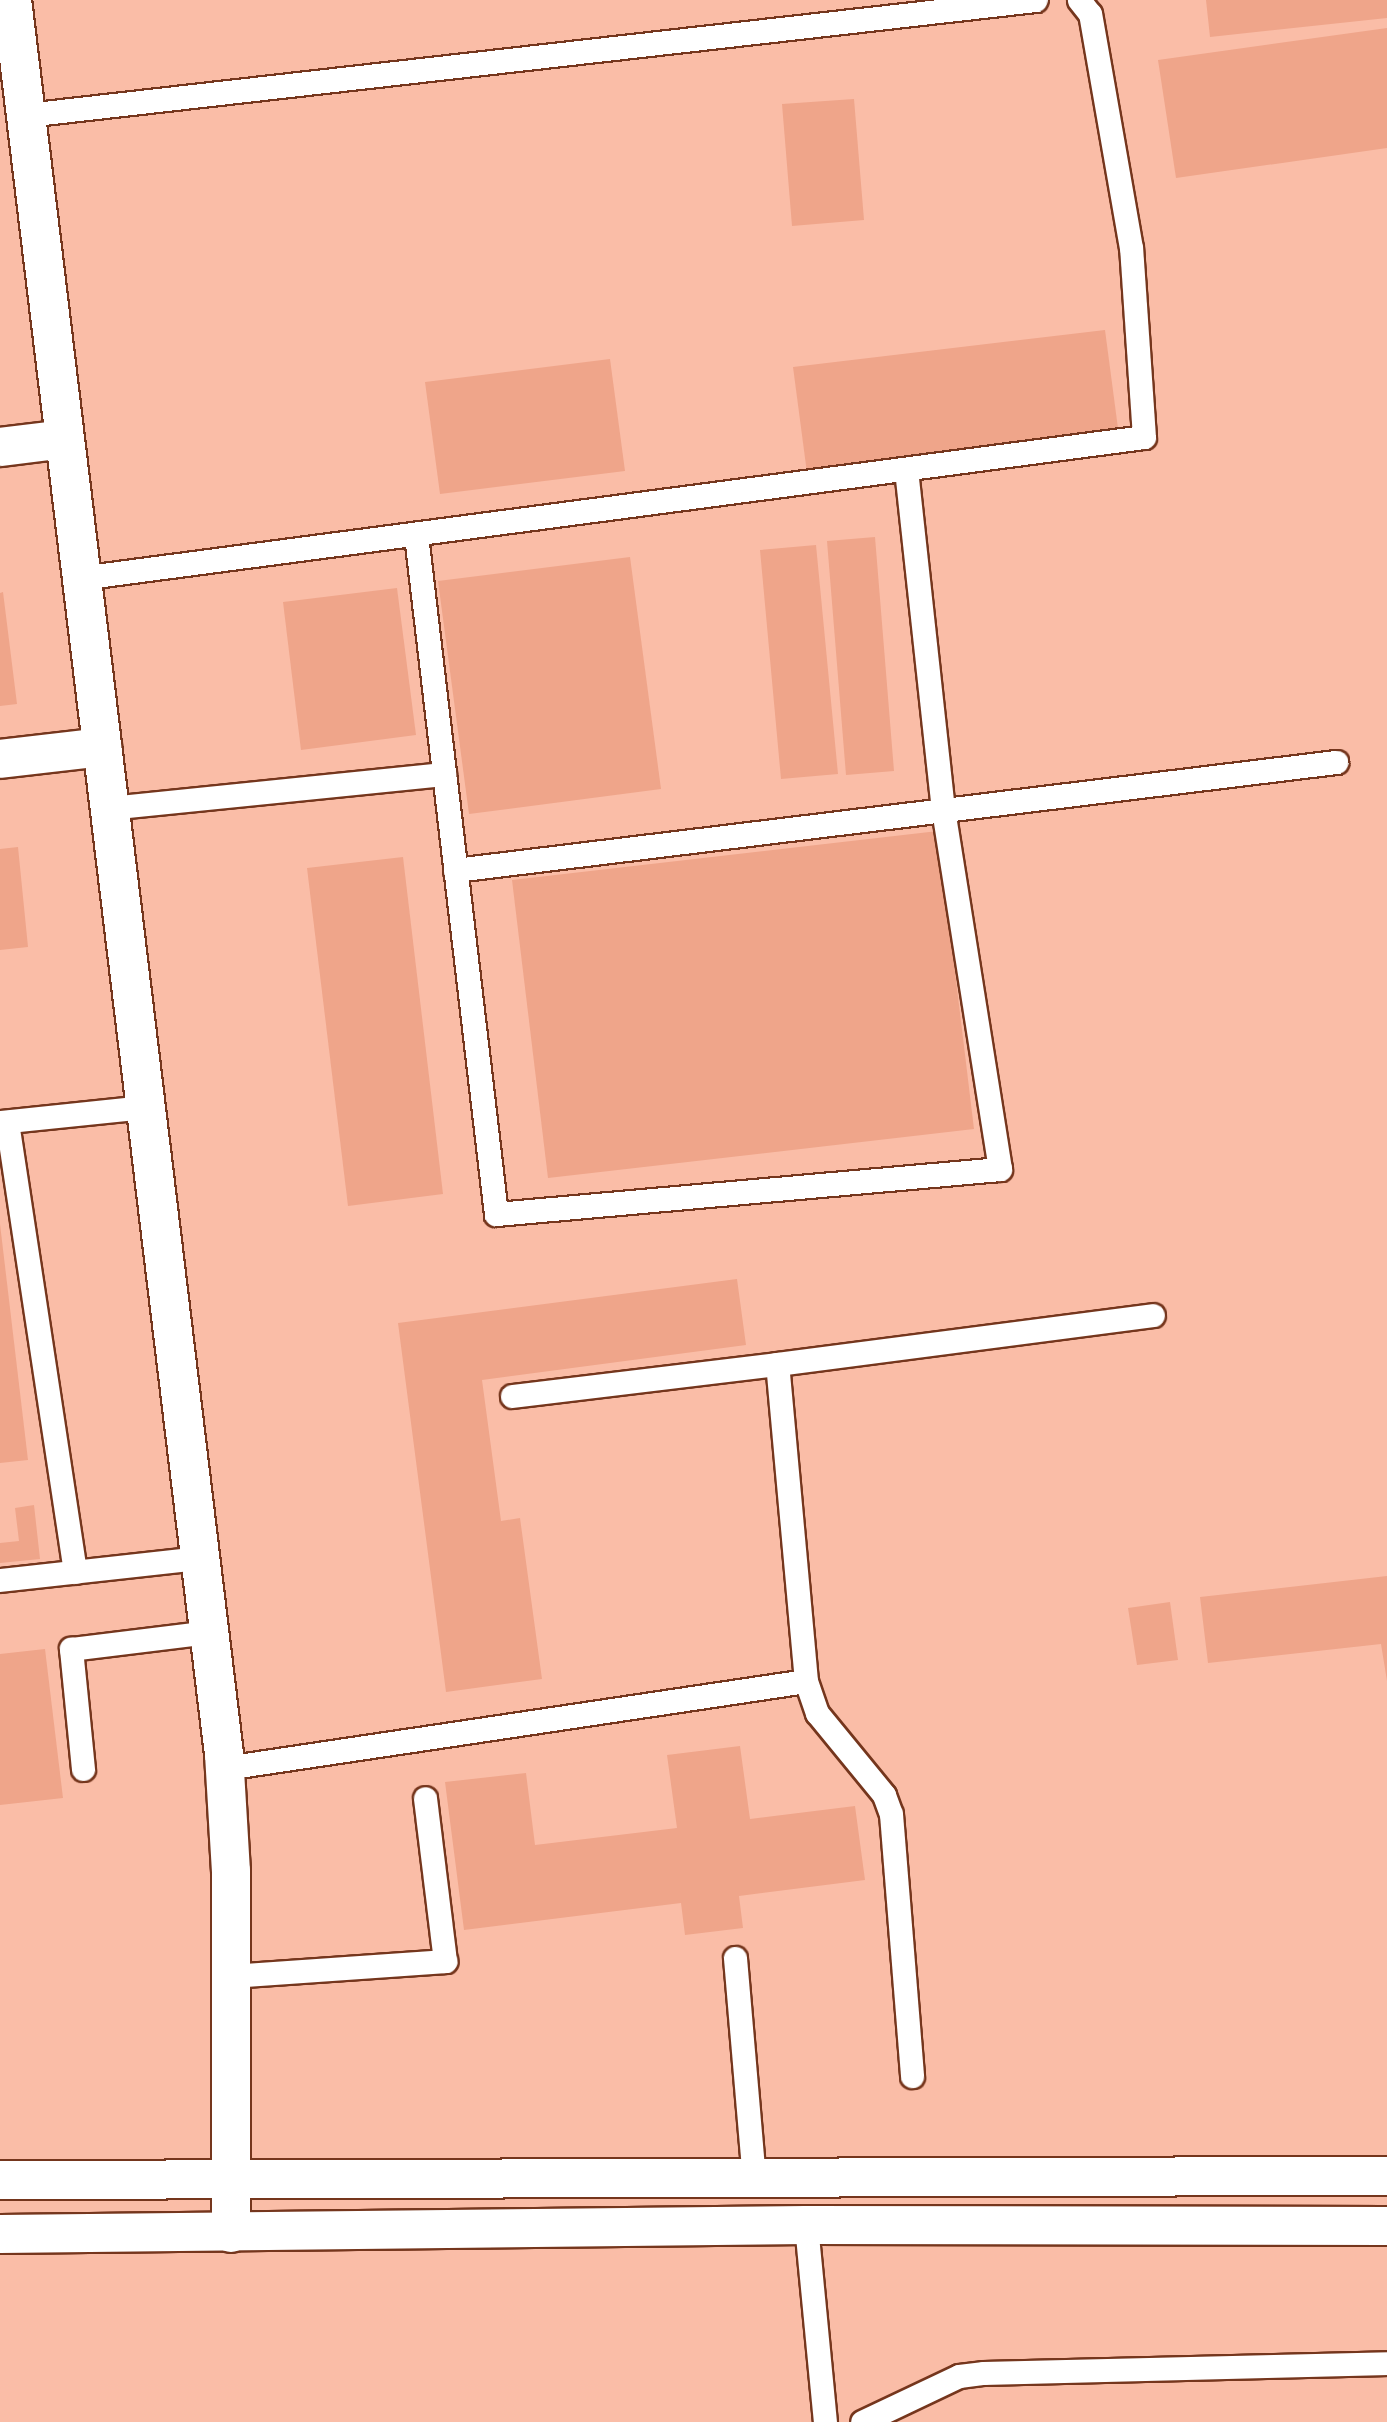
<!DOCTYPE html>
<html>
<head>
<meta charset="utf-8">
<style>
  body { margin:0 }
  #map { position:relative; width:1387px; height:2422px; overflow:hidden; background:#fabda7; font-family:Cabin,sans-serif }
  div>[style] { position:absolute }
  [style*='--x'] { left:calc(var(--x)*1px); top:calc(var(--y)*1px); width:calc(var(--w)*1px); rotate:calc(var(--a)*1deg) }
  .building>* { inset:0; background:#efa58a }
  .roads { filter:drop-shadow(2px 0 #75361d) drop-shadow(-2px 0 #75361d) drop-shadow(0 2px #75361d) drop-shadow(0 -2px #75361d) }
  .service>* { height:23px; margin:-11.5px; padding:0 11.5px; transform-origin:11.5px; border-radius:11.5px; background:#fff }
  .minor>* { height:38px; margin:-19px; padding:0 19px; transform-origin:19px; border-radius:19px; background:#fff }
  .tertiary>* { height:38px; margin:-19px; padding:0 19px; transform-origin:19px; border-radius:19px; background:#fff }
  .secondary>* { height:38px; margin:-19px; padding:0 19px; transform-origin:19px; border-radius:19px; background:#fff }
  span { translate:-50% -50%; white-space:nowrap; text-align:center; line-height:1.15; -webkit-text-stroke:7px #fdcfbe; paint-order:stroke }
</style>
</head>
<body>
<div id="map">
  <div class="building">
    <i style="clip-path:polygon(1206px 0,1387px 0,1387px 18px,1210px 37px)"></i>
    <i style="clip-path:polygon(1387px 28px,1387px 148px,1176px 178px,1158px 60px)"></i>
    <i style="clip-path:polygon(854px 99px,864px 220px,792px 226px,782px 104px)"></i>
    <i style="clip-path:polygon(1105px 330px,1119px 436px,807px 473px,793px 367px)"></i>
    <i style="clip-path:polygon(610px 359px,625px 471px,440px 494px,425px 382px)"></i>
    <i style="clip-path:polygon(875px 537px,894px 771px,846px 775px,827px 541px)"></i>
    <i style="clip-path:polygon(816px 545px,838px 774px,781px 779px,760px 550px)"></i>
    <i style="clip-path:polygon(630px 557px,661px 789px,469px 814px,438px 581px)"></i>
    <i style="clip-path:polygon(397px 588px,416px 735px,301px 750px,283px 602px)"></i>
    <i style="clip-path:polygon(3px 592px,17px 704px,0 706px,0 593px)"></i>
    <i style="clip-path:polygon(938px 831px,974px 1129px,548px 1178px,512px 880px)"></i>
    <i style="clip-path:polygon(18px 847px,28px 947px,0 950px,0 849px)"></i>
    <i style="clip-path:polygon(403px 857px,443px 1194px,348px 1206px,307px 868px)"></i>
    <i style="clip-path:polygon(0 1224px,28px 1460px,0 1463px)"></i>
    <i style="clip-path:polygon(737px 1279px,746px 1345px,482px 1380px,501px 1521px,520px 1518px,542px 1679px,446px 1692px,398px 1323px)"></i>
    <i style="clip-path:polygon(34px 1505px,40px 1559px,0 1563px,0 1543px,19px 1541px,15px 1508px)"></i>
    <i style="clip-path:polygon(1387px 1576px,1387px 1681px,1381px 1644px,1208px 1663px,1200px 1597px)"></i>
    <i style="clip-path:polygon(1170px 1602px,1178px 1660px,1137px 1665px,1128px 1608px)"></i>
    <i style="clip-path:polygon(45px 1649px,63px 1798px,0 1805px,0 1654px)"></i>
    <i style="clip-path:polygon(740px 1746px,750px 1819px,855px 1806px,865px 1880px,739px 1896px,743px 1928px,685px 1935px,681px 1903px,464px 1930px,445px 1782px,526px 1773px,535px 1845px,677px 1828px,667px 1755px)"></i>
  </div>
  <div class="roads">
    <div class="service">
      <i style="--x:26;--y:115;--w:1016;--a:-6.5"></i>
      <i style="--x:416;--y:535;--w:684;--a:83.28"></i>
      <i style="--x:496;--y:1214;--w:506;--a:-5.1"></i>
      <i style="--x:1000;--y:1169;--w:363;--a:-99"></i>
      <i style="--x:943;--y:810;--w:340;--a:-96.2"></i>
      <i style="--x:80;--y:578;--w:1073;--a:-7.55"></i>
      <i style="--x:1144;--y:437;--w:189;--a:-93.9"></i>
      <i style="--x:1131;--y:248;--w:238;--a:-99.9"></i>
      <i style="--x:1090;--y:14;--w:18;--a:-128"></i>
      <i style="--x:109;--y:808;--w:337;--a:-5.8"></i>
      <i style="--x:455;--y:870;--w:888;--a:-6.99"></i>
      <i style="--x:0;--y:1122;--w:146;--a:-5.9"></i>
      <i style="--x:7;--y:1122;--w:455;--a:81.4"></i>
      <i style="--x:512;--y:1396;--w:267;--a:-6.9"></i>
      <i style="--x:0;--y:1580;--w:201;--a:-6.3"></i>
      <i style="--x:806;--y:1681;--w:34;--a:71"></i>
      <i style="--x:817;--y:1713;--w:106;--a:50.7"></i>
      <i style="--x:884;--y:1795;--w:20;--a:70"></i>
      <i style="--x:891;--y:1814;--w:263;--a:85.4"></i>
      <i style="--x:225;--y:1768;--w:587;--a:-8.52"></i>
      <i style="--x:806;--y:1681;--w:318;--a:-95.2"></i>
      <i style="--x:777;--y:1364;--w:379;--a:-7.4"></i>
      <i style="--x:83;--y:1769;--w:121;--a:-95.7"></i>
      <i style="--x:71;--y:1649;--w:139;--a:-7"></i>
      <i style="--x:735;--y:1958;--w:222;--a:85.1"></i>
      <i style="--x:231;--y:1976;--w:215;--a:-4"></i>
      <i style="--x:445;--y:1961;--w:164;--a:-97"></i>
      <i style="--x:806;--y:2225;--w:198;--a:84.5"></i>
      <i style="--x:862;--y:2422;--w:107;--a:-25.4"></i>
      <i style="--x:959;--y:2376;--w:25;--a:-7"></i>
      <i style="--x:984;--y:2373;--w:403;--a:-1.4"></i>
    </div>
    <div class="minor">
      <i style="--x:0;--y:447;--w:65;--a:-7"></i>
      <i style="--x:0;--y:759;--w:103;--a:-6.7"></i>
    </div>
    <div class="tertiary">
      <i style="--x:12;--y:0;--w:1767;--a:83.11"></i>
      <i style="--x:224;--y:1754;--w:117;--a:86.6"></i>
      <i style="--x:231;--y:1871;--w:362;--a:90"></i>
    </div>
    <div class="secondary">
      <i style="--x:0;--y:2180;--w:1387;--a:-0.17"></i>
      <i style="--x:0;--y:2234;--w:806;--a:-0.64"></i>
      <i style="--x:806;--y:2225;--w:581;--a:0.1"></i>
    </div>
  </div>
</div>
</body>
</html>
